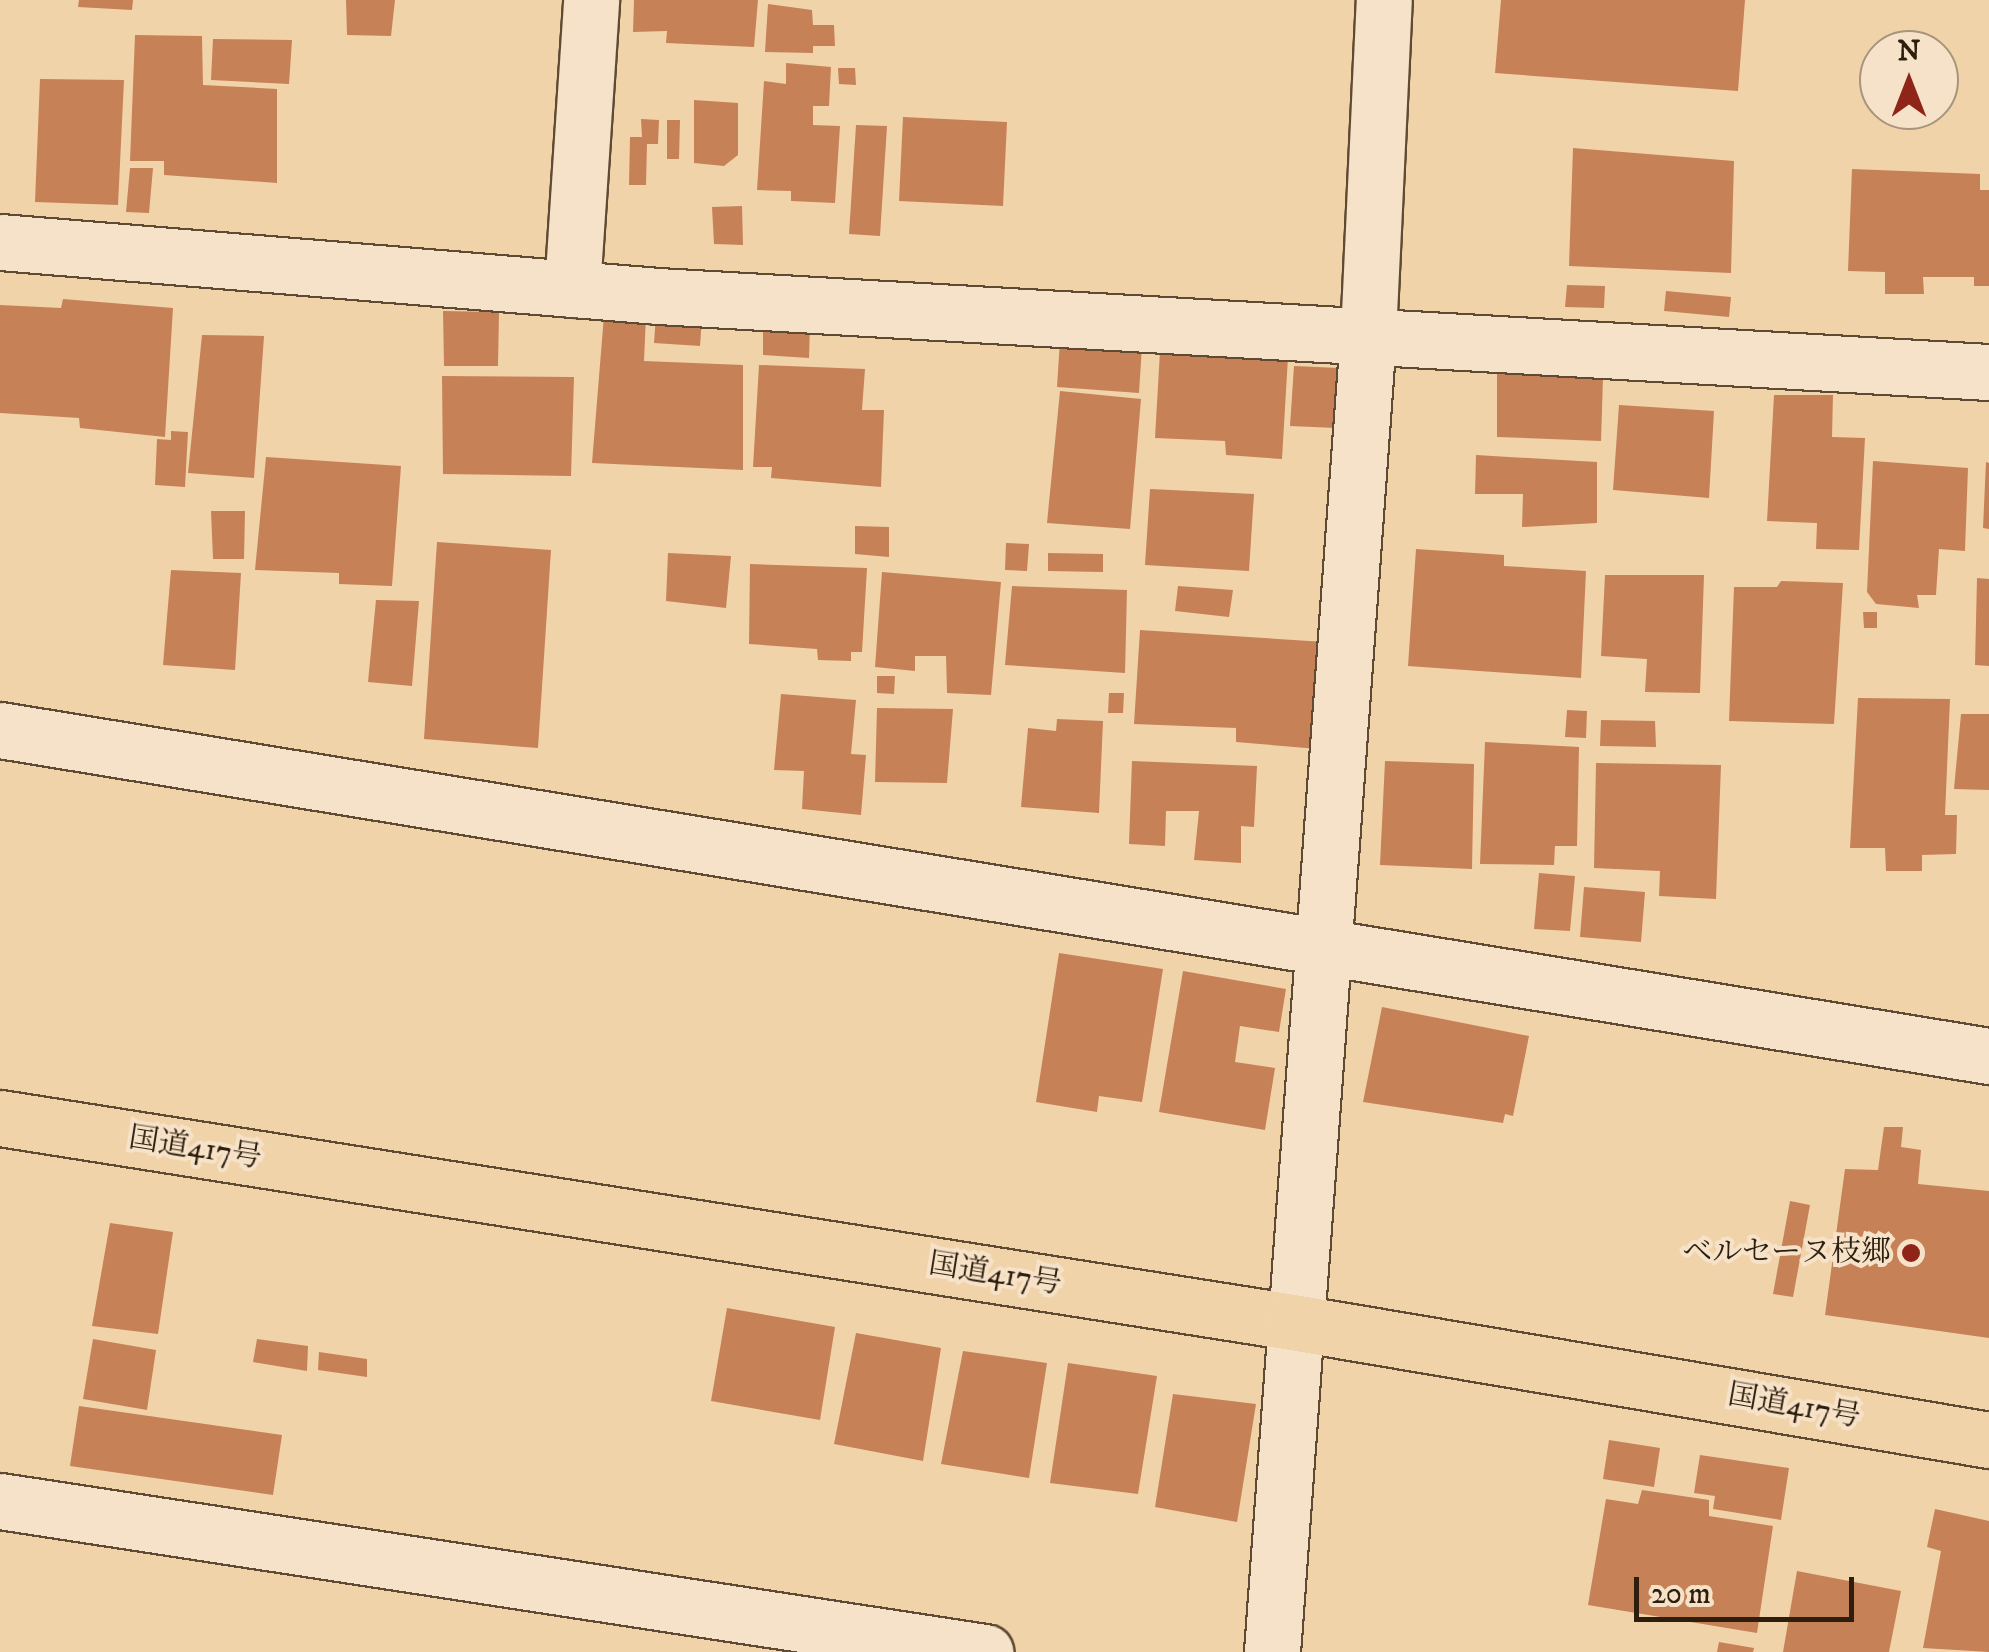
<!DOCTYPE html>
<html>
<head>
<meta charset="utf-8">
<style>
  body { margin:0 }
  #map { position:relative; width:1989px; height:1652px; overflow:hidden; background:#f1d3aa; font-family:"IM FELL DW Pica","Noto Serif JP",serif }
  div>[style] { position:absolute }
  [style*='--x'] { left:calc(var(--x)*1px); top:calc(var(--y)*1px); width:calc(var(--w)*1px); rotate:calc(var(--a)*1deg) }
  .building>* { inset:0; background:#c78157 }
  .roads { filter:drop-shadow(2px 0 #5f4b34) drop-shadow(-2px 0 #5f4b34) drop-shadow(0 2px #5f4b34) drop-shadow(0 -2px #5f4b34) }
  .minor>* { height:55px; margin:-27.5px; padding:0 27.5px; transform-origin:27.5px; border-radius:27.5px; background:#f6e2c8 }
  .trunk>* { height:55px; margin:-27.5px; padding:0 27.5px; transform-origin:27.5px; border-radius:27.5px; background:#f1d3aa }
  .dots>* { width:28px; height:28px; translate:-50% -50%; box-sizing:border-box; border:5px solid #f6e2c8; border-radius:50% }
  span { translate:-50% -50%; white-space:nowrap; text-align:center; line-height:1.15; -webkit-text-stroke:8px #f6e2c8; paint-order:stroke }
  .street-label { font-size:30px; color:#2e1e0d }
  .poi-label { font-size:30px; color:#2e1e0d }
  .right { translate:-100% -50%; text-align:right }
  .north { position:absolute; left:1859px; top:30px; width:100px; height:100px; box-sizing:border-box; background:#f6e2c8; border:2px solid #a6947d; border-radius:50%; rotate:0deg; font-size:28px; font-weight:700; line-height:40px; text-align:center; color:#2e1e0d }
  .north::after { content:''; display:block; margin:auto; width:35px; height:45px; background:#8f2418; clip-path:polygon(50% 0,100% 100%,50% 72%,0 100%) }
  .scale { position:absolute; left:1634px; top:1577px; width:220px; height:45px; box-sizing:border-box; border:5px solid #2e1e0d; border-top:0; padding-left:12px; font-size:30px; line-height:35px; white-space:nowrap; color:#2e1e0d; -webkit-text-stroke:8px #f6e2c8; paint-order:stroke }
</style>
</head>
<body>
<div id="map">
  <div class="building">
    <i style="clip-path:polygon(79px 0,133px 0,132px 10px,78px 7px)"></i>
    <i style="clip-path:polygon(346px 0,395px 0,391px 36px,347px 35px)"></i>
    <i style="clip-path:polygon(634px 0,758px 0,754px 47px,666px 43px,667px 31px,633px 32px)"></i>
    <i style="clip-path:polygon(1501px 0,1745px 0,1738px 91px,1495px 73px)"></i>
    <i style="clip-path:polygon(768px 4px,812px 10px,813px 25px,834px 25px,835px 46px,813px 46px,813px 53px,765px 52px)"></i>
    <i style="clip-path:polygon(135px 35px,202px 36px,203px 85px,277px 89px,277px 183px,164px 175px,164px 161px,130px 161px)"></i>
    <i style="clip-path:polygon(213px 39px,292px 40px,289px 84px,211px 80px)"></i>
    <i style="clip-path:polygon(786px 63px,831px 67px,829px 106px,813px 106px,813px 125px,840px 126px,835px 203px,791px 201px,791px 191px,757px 190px,764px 81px,786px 84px)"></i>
    <i style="clip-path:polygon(838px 68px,855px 68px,856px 85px,839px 84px)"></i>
    <i style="clip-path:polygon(40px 79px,124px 80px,118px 205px,35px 202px)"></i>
    <i style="clip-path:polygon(694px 100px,738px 103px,738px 155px,724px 166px,694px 163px)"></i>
    <i style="clip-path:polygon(903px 117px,1007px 122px,1003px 206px,899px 201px)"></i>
    <i style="clip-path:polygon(641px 119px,659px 120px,658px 144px,647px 144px,646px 185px,629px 185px,630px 137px,642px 137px)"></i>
    <i style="clip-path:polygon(667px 120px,680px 120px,679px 159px,667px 159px)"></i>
    <i style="clip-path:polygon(856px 125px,887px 126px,880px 236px,849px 234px)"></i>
    <i style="clip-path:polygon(1573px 148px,1734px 161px,1731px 273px,1569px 266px)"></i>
    <i style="clip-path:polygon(130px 168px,153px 168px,149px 213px,126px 212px)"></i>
    <i style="clip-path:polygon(1852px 169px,1980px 174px,1980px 190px,1989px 190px,1989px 286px,1974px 286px,1974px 277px,1923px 277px,1924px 294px,1885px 294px,1885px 272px,1848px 271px)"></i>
    <i style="clip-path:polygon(742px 206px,743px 245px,714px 244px,712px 207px)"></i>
    <i style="clip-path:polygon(1567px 285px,1605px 286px,1604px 308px,1565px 307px)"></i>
    <i style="clip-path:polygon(1666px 291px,1731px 297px,1729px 317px,1664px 311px)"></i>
    <i style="clip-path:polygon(63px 299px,173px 308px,165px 437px,80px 428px,79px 418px,0 413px,0 305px,61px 308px)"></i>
    <i style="clip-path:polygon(443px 311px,499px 312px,498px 366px,444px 366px)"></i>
    <i style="clip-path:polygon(604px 315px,646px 316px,644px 361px,743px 365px,743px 470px,592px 463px)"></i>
    <i style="clip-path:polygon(656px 315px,702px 317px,700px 346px,654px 343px)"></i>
    <i style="clip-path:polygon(763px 323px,810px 324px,809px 358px,763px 355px)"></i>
    <i style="clip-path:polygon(202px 335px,264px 336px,254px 478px,188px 473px)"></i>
    <i style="clip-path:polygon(1060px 340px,1142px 346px,1139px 393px,1057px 387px)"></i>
    <i style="clip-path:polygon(1160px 351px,1288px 357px,1282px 459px,1226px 455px,1225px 441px,1155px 438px)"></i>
    <i style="clip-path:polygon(759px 365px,865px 369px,862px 410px,884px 410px,881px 487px,771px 478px,772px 467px,753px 467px)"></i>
    <i style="clip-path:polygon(1294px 366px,1339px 368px,1336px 428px,1290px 426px)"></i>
    <i style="clip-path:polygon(1497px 372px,1603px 377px,1601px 441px,1497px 437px)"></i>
    <i style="clip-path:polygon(442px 376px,574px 377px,571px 476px,443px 474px)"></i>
    <i style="clip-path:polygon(1060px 391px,1141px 399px,1130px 529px,1047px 523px)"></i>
    <i style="clip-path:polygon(1774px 395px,1833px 395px,1832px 437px,1865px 438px,1859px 550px,1816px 549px,1817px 523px,1767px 521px)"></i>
    <i style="clip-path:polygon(1619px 405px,1714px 411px,1709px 498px,1613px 490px)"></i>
    <i style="clip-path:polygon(171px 431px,188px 432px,185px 487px,155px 485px,157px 439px,171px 440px)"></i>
    <i style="clip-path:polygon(1476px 455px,1597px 462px,1597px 523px,1522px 527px,1523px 494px,1475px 494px)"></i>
    <i style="clip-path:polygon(266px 457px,401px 466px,392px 586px,339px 584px,339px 573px,255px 570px)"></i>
    <i style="clip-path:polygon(1873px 461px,1968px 468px,1965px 551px,1939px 549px,1936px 595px,1917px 595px,1919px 608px,1876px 604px,1867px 592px)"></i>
    <i style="clip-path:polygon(1986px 462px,1989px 463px,1989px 529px,1983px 528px)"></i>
    <i style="clip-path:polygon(1150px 489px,1254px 494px,1249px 571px,1145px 565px)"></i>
    <i style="clip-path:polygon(211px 511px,245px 511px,244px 559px,213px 559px)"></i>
    <i style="clip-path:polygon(855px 526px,889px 527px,889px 557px,855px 554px)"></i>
    <i style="clip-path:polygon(437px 542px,551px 550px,538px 748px,424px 739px)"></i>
    <i style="clip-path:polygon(1006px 543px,1029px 544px,1027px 571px,1005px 570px)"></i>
    <i style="clip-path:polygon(1416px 549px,1504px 555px,1504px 566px,1586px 571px,1581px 678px,1408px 666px)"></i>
    <i style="clip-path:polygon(668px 553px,731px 556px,726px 608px,666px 601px)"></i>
    <i style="clip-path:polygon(1048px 553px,1103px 554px,1103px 572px,1048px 571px)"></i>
    <i style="clip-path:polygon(750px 564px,867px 568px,862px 652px,851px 652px,851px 661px,818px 660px,817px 649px,749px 644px)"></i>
    <i style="clip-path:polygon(171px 570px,241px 573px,235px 670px,163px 665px)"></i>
    <i style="clip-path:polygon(882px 572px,1001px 582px,991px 695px,947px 693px,946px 656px,915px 656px,915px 671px,875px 667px)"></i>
    <i style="clip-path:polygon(1605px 575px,1704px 575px,1700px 693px,1645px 692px,1647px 659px,1601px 656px)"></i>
    <i style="clip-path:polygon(1977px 578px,1989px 579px,1989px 666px,1975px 665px)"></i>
    <i style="clip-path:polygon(1781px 581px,1843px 583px,1834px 724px,1729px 721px,1734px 587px,1777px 587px)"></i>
    <i style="clip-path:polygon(1012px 586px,1127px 590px,1125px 673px,1005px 665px)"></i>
    <i style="clip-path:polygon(1178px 586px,1233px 590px,1229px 617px,1175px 611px)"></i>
    <i style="clip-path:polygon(376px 600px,419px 601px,412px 686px,368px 682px)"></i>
    <i style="clip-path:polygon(1863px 612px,1877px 612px,1877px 628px,1864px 628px)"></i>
    <i style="clip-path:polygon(1140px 630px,1325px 642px,1318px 749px,1236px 742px,1236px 728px,1134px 724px)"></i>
    <i style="clip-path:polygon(877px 676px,895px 676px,894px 694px,877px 693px)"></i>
    <i style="clip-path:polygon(1109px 693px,1124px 693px,1123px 713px,1108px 713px)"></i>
    <i style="clip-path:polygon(781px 694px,856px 700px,851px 754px,866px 755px,861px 815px,802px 809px,804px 771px,774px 770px)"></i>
    <i style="clip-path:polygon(1858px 698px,1950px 699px,1945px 815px,1957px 815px,1956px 854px,1922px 855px,1922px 871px,1886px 871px,1885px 848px,1850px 848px)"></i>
    <i style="clip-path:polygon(877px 708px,953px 709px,947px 783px,875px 782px)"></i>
    <i style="clip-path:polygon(1567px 710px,1587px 711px,1586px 738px,1565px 737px)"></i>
    <i style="clip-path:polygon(1961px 714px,1989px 714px,1989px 790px,1954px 789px)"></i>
    <i style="clip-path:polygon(1057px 719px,1103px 721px,1099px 813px,1021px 807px,1028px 728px,1056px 731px)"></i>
    <i style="clip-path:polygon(1601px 720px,1655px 721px,1656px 747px,1600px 746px)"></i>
    <i style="clip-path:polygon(1485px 742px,1579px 747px,1577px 846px,1555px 846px,1554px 865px,1480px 864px)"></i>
    <i style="clip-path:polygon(1132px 761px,1257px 766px,1254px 827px,1241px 826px,1241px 863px,1194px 860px,1199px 811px,1166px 811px,1165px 846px,1129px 844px)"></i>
    <i style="clip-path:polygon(1385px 761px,1474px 764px,1472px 869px,1380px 865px)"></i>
    <i style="clip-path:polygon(1596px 763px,1721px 765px,1716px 899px,1659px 896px,1660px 871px,1594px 868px)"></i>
    <i style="clip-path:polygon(1539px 873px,1575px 876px,1570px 931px,1534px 929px)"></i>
    <i style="clip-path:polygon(1584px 887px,1645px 892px,1641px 942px,1580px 937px)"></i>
    <i style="clip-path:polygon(1059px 953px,1163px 969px,1142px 1102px,1099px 1096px,1097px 1112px,1036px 1102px)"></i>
    <i style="clip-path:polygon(1183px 971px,1286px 989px,1279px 1032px,1240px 1026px,1235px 1062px,1275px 1068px,1265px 1130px,1159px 1112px)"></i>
    <i style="clip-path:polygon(1382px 1007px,1529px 1036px,1513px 1116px,1505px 1114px,1503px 1123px,1363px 1102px)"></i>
    <i style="clip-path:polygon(1884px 1127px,1903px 1127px,1901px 1147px,1921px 1150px,1918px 1184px,1989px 1191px,1989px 1338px,1825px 1315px,1845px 1169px,1878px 1170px)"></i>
    <i style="clip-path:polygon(1790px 1201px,1810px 1205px,1793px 1297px,1773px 1294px)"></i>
    <i style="clip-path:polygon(110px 1223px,173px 1232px,158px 1334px,92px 1326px)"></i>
    <i style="clip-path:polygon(727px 1308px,835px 1327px,820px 1420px,711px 1401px)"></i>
    <i style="clip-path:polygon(856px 1333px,941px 1348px,923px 1461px,834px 1444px)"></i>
    <i style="clip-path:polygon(93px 1339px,156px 1350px,147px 1410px,83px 1399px)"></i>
    <i style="clip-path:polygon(257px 1339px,308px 1346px,307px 1371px,253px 1362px)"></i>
    <i style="clip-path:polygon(963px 1351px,1047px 1363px,1029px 1478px,941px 1464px)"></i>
    <i style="clip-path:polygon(319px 1352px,367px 1359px,367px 1377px,318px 1370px)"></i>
    <i style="clip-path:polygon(1068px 1363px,1157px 1376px,1138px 1494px,1050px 1483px)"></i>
    <i style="clip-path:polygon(1173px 1394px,1256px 1404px,1237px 1522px,1155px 1507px)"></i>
    <i style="clip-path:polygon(79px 1406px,282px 1435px,273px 1495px,70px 1466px)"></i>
    <i style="clip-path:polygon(1609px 1440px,1660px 1448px,1654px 1487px,1603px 1479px)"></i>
    <i style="clip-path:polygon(1700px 1455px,1789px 1468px,1781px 1520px,1713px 1509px,1715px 1496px,1694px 1493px)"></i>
    <i style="clip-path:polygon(1642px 1490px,1709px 1500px,1709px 1516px,1773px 1526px,1757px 1633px,1588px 1605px,1606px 1499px,1638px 1504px)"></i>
    <i style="clip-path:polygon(1935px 1509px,1989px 1521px,1989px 1652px,1923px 1648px,1941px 1551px,1927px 1547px)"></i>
    <i style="clip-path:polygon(1797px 1571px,1901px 1591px,1889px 1652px,1783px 1652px)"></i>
    <i style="clip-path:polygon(1719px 1642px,1754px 1648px,1753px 1652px,1717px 1652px)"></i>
  </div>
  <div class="roads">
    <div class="minor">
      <i style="--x:0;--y:242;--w:660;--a:4.69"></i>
      <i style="--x:658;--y:296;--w:1333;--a:3.27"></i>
      <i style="--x:572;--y:289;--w:290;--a:-86.2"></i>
      <i style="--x:0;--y:730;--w:2016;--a:9.31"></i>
      <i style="--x:0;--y:1501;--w:997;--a:8.72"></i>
      <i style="--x:1272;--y:1652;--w:1320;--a:-85.83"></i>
      <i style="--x:1368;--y:335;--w:335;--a:-87.3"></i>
    </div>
    <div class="trunk">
      <i style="--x:0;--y:1118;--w:1308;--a:8.97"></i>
      <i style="--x:1292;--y:1322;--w:707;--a:9.61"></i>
    </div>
  </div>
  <div class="dots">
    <i style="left:1911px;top:1253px;background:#8f2418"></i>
  </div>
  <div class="street-label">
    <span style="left:195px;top:1149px;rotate:9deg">国道417号</span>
    <span style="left:995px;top:1275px;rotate:9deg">国道417号</span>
    <span style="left:1794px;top:1407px;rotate:10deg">国道417号</span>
  </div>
  <div class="poi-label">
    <span class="right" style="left:1891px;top:1253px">ベルセーヌ枝郷</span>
  </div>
  <div class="north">N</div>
  <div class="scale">20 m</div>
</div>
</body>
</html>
